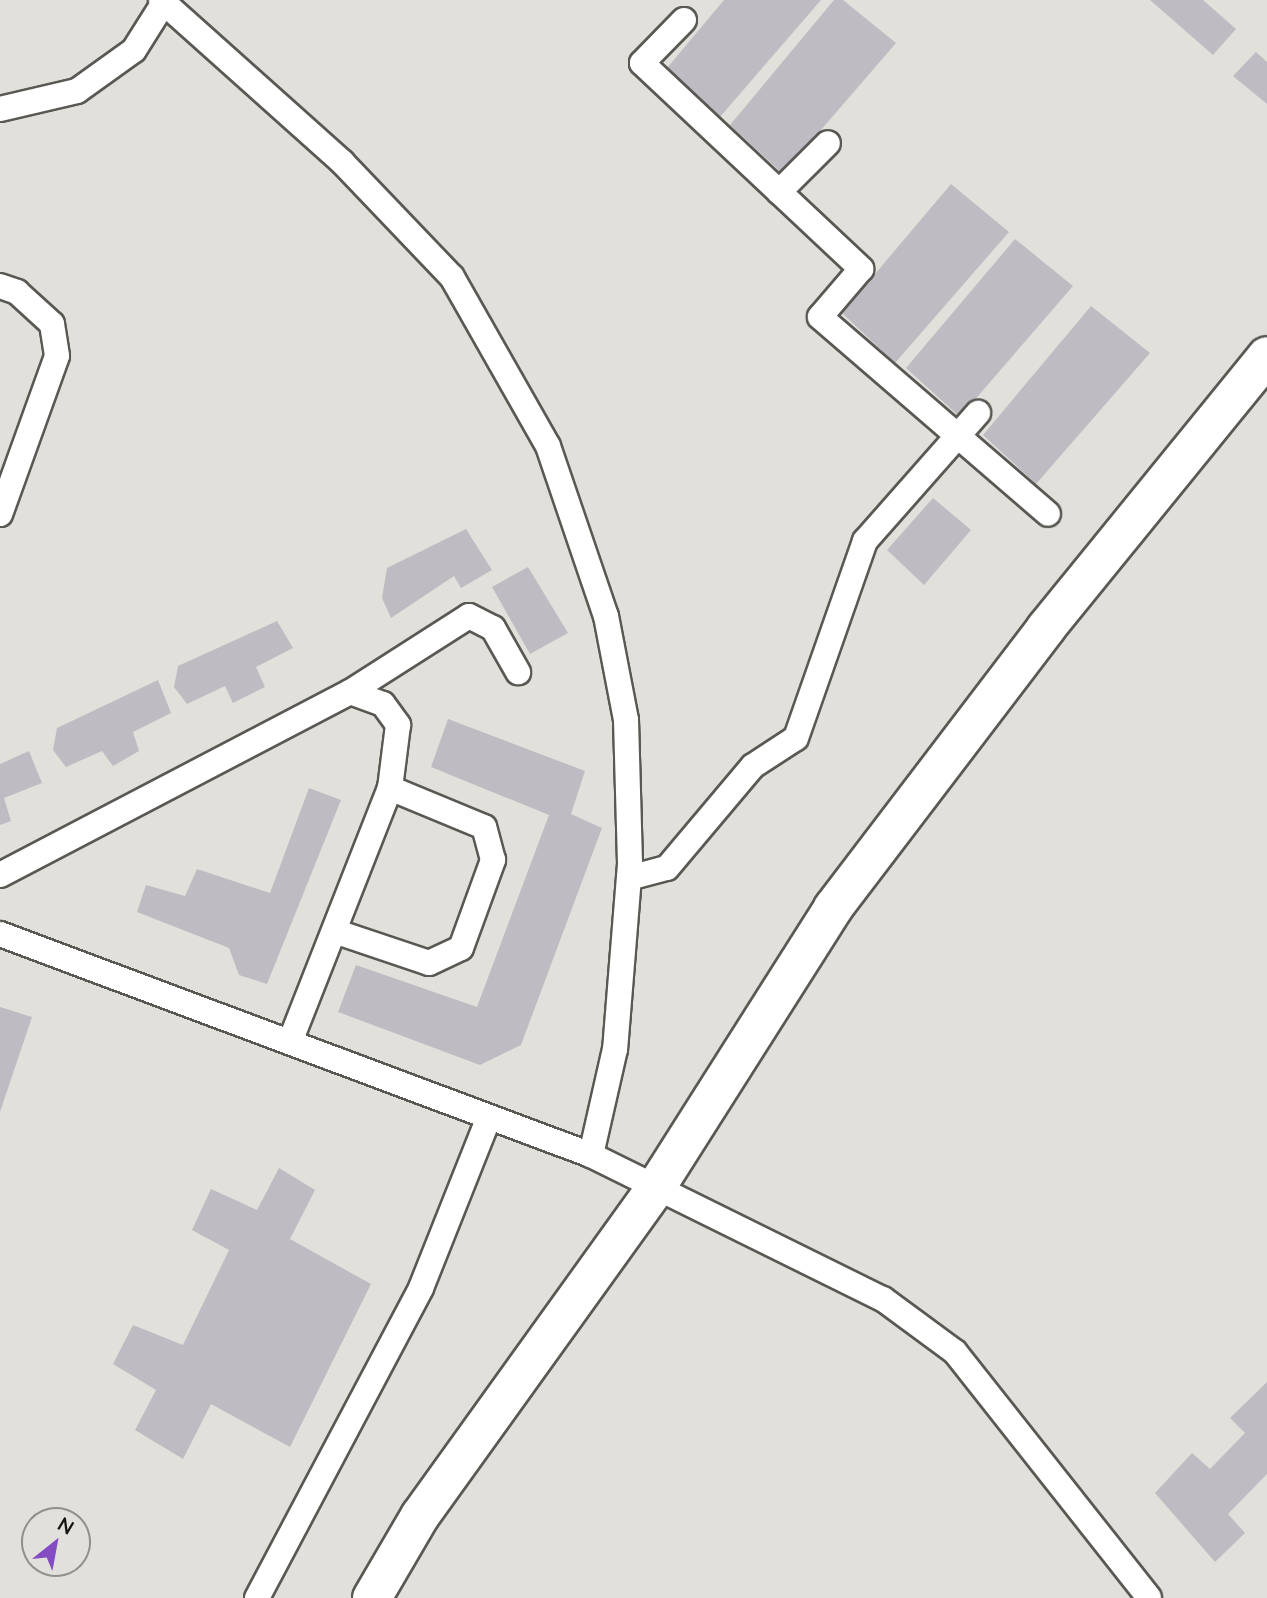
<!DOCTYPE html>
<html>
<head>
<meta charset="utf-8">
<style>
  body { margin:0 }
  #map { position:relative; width:1267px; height:1598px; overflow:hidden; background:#e2e0da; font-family:Lato,sans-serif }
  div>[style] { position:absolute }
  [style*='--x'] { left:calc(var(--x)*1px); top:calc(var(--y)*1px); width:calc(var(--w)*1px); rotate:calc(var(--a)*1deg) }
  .building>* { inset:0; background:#bebcc2 }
  .roads { filter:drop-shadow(2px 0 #5a5853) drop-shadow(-2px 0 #5a5853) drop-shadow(0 2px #5a5853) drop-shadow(0 -2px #5a5853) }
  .minor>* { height:24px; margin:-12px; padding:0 12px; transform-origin:12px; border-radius:12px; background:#fff }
  .primary>* { height:38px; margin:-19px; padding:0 19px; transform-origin:19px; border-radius:19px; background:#fff }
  span { translate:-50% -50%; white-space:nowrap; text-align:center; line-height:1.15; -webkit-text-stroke:5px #e2e0da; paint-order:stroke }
  .north { position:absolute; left:21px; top:1507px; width:70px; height:70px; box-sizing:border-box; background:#e2e0da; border:2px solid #908f8a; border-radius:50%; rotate:31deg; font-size:19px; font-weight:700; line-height:28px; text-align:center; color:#161513 }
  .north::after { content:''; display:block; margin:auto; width:24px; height:32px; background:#844cc3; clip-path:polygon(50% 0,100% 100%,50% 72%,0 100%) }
</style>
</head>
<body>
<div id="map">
  <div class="building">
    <i style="clip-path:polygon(724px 0,821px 0,720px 117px,667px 68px)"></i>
    <i style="clip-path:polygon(834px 0,843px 0,896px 43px,783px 174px,730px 125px)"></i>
    <i style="clip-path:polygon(1150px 0,1203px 0,1236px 29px,1213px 55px)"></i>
    <i style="clip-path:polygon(1256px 52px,1267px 62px,1267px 104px,1233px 76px)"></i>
    <i style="clip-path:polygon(951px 184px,1009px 232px,895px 363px,842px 313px)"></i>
    <i style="clip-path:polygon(1015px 239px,1073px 286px,960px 417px,906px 368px)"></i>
    <i style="clip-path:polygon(1091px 306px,1150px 353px,1036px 484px,983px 435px)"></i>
    <i style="clip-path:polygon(933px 498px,971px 530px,924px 585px,887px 550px)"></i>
    <i style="clip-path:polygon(466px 529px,492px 570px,461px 588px,454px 576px,391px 618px,382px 598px,387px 568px)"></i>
    <i style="clip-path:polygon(528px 567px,568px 633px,530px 654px,492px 587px)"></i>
    <i style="clip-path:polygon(277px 621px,293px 648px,256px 667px,265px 687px,233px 703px,225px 686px,187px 704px,174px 687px,178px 666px)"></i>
    <i style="clip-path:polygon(158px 680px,171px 713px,133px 732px,139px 751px,113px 766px,102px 751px,66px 767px,53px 750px,57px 728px)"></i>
    <i style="clip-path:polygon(448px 719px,585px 771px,571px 814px,602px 828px,521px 1045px,480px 1065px,338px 1012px,356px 965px,477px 1007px,549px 815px,431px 767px)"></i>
    <i style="clip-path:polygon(29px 751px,42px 783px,4px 798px,11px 821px,0 825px,0 764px)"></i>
    <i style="clip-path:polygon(309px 788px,341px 800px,267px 984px,239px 975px,229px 948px,137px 912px,146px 885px,185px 896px,197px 869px,270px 893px)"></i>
    <i style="clip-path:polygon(0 1007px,32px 1017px,0 1112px)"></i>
    <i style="clip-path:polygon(279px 1168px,315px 1190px,290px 1239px,371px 1284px,290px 1447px,211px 1404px,183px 1459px,135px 1430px,156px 1390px,113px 1364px,133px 1325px,183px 1345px,229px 1250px,192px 1230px,211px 1189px,257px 1210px)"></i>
    <i style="clip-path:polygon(1267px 1382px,1267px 1474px,1228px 1514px,1245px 1533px,1215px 1562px,1155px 1493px,1192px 1453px,1210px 1469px,1245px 1433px,1230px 1418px)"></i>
  </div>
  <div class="roads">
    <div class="minor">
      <i style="--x:161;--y:0;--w:243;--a:41.8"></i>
      <i style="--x:342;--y:162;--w:159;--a:46.3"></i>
      <i style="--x:452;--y:277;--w:194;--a:60.4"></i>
      <i style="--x:548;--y:446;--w:180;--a:71.2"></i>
      <i style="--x:606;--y:616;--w:106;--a:79.1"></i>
      <i style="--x:626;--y:720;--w:144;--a:88.4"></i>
      <i style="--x:630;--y:864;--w:186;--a:94.6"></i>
      <i style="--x:615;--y:1049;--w:109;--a:102.8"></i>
      <i style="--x:591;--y:1155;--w:326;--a:26.3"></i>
      <i style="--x:883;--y:1299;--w:89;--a:36.4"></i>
      <i style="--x:955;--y:1352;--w:313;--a:51.7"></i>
      <i style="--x:684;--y:20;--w:60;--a:134.3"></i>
      <i style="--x:642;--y:63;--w:301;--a:43.2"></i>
      <i style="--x:861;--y:269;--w:63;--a:130.5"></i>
      <i style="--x:820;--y:317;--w:301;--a:40.8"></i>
      <i style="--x:0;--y:109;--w:79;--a:-13.2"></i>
      <i style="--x:77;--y:91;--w:70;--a:-35.7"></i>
      <i style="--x:134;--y:50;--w:54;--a:-57.8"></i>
      <i style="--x:779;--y:192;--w:69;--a:-45"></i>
      <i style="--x:0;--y:286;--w:18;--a:19"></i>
      <i style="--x:17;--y:292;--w:47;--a:42.4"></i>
      <i style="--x:52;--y:324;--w:32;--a:81"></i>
      <i style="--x:57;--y:356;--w:168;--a:109.8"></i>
      <i style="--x:350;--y:692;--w:141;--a:-32.6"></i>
      <i style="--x:469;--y:616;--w:27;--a:27"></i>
      <i style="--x:493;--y:628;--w:51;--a:60.4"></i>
      <i style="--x:0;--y:875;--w:395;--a:-27.6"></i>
      <i style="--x:350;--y:692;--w:35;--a:20"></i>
      <i style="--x:383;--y:704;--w:26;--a:54"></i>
      <i style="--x:398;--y:725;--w:64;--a:97.2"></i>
      <i style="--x:390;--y:788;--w:273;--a:111.5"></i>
      <i style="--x:629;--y:878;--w:39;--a:-15"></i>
      <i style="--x:667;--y:868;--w:133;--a:-49.9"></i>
      <i style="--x:753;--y:766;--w:51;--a:-33.1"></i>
      <i style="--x:796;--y:738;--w:209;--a:-70.7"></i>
      <i style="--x:865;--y:541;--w:171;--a:-48.6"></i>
      <i style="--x:334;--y:931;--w:100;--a:18.6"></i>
      <i style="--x:429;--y:963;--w:35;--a:-25"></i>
      <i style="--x:461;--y:948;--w:94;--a:-70"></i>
      <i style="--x:493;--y:860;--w:34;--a:-105"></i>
      <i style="--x:484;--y:827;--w:102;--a:-157.5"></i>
      <i style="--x:0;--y:934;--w:631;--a:20.5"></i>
      <i style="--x:257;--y:1598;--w:351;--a:-62.1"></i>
      <i style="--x:421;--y:1288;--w:184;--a:-68.3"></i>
    </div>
    <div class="primary">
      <i style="--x:372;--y:1598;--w:95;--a:-59.7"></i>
      <i style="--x:420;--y:1516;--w:403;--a:-54.3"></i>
      <i style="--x:655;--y:1189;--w:333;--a:-57.6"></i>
      <i style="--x:833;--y:908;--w:352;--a:-52.7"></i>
      <i style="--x:1046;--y:628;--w:350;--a:-50.9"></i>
    </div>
  </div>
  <div class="north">N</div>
</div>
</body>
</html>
